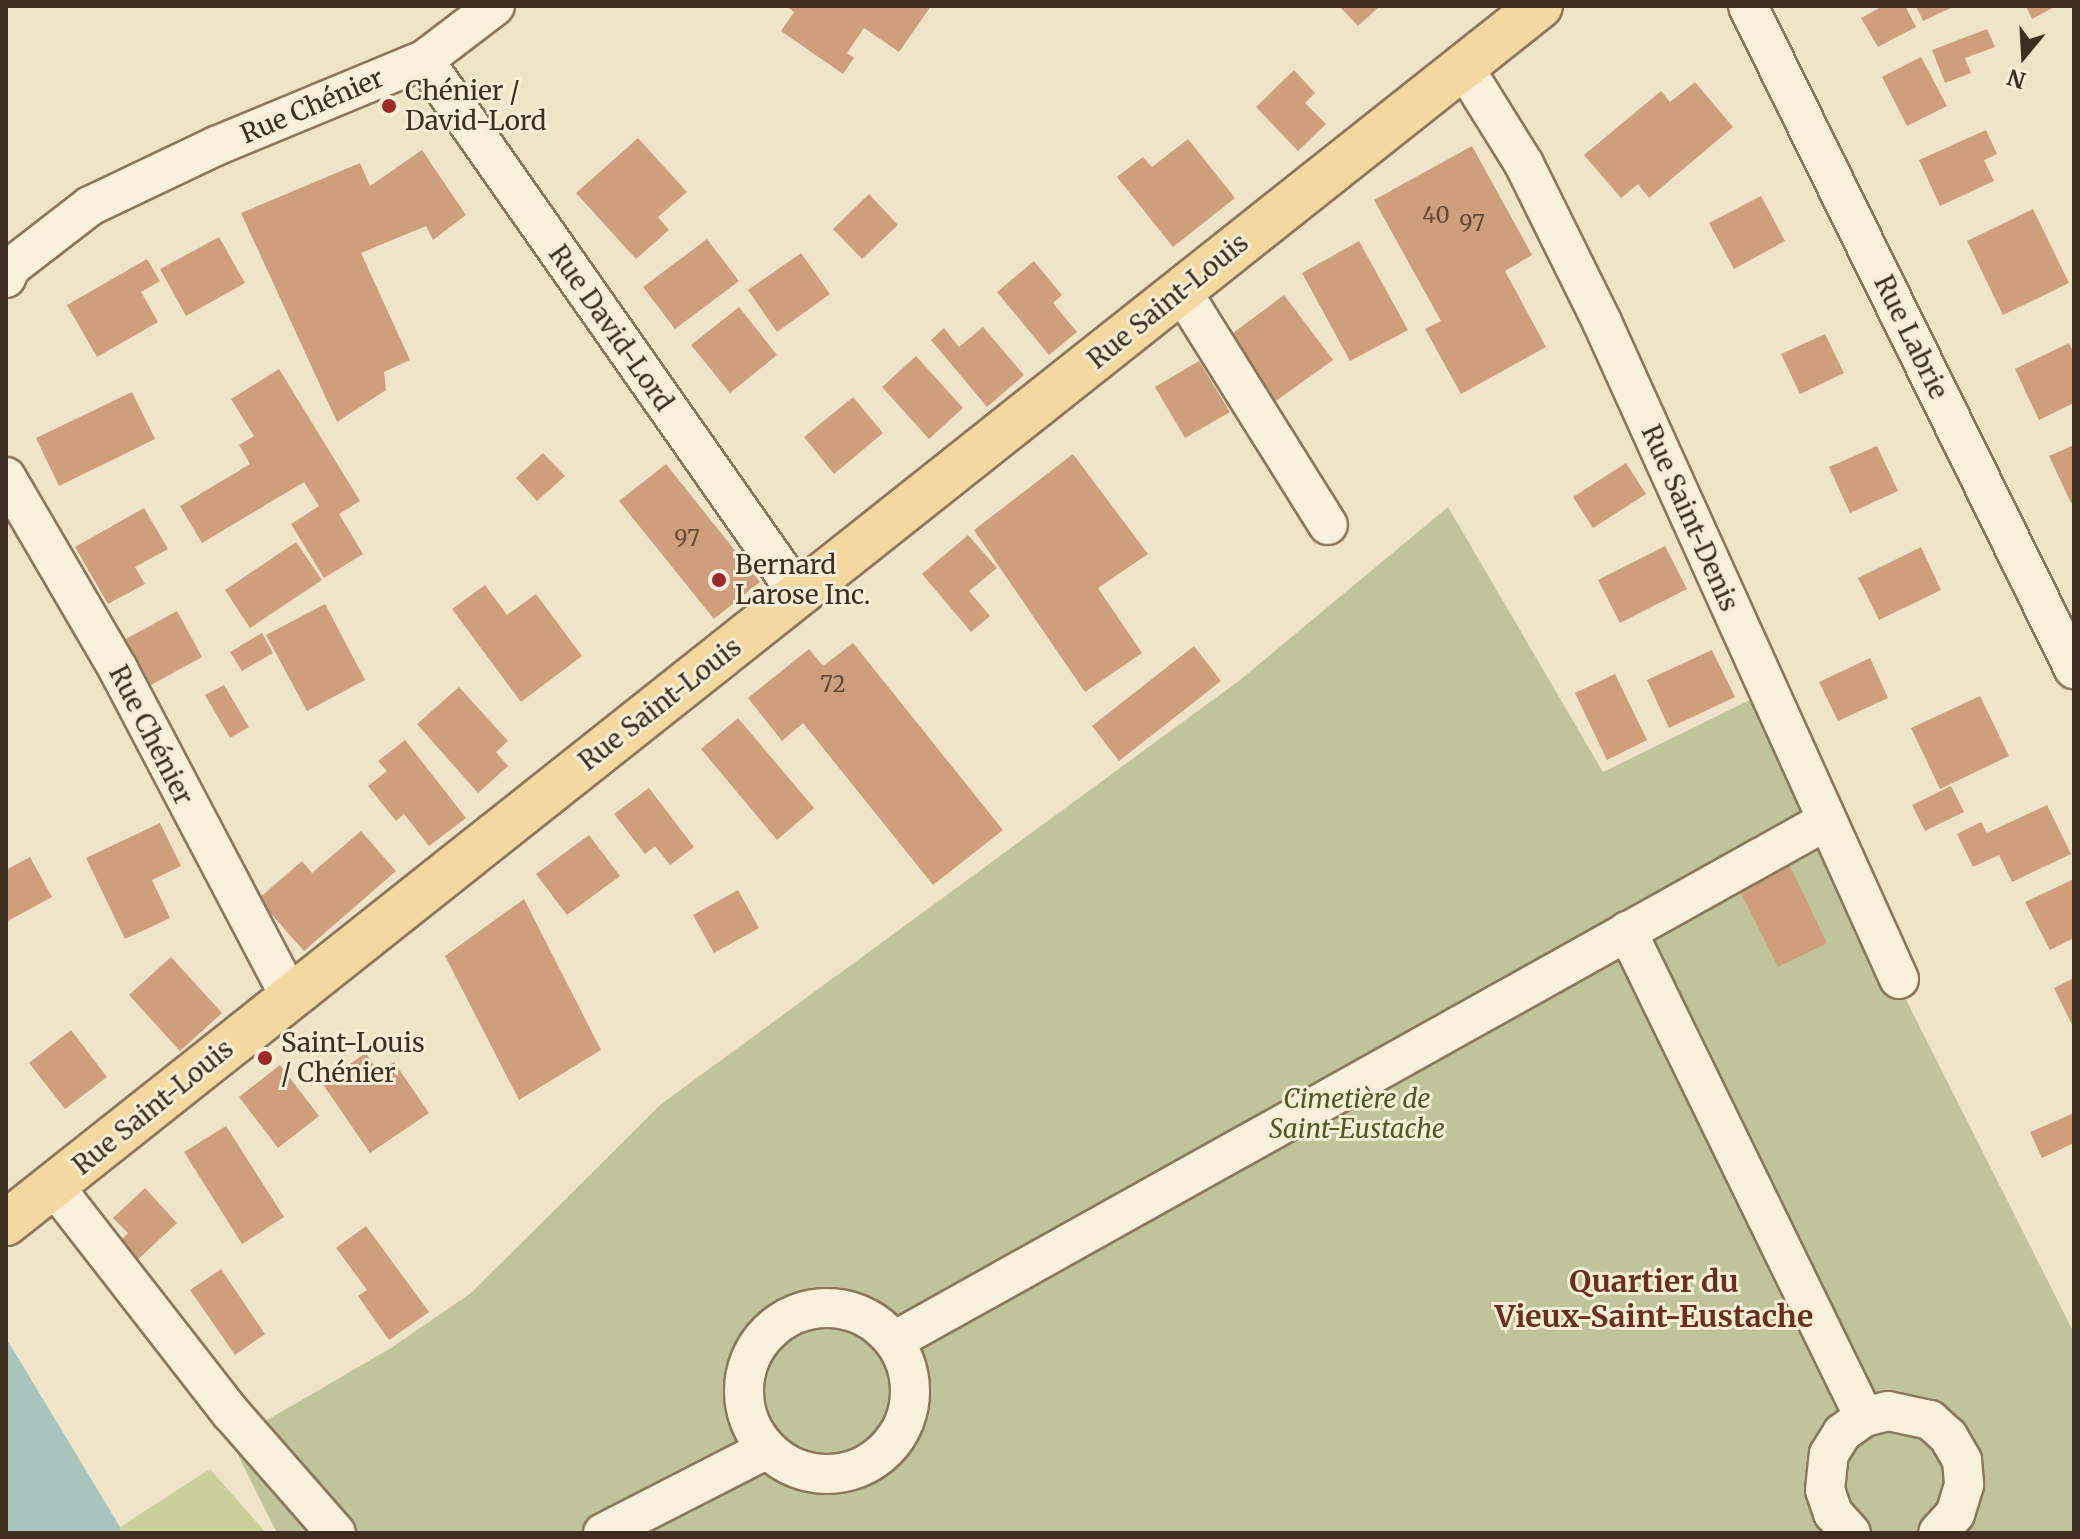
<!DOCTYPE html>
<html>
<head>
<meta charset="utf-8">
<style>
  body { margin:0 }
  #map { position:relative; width:2080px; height:1539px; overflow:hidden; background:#f0e4c8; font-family:Merriweather,serif }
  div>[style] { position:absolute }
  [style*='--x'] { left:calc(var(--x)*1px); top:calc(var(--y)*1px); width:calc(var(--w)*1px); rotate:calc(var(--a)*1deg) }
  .green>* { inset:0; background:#c9cf9b }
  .cemetery>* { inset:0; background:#bfc49a }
  .water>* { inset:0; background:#a9c4bc }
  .building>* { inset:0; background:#cf9f7d }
  .roads { filter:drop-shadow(2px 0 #8d765c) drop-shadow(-2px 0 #8d765c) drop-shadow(0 2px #8d765c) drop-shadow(0 -2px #8d765c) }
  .minor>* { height:38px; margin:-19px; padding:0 19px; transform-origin:19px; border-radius:19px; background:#faf1dc }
  .minor>.ring { margin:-19px; padding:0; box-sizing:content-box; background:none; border:38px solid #faf1dc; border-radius:50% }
  .major>* { height:44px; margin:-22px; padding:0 22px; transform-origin:22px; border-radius:22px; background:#f3d9a0 }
  .dots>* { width:22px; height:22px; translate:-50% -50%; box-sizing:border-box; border:4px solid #f7eed8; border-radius:50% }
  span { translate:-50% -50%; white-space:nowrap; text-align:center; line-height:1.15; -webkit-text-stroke:6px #f7eed8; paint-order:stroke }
  .number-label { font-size:22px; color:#624a37 }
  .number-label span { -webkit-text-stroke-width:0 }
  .poi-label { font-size:26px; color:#3d2e20 }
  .left { translate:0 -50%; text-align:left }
  .street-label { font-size:26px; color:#3d2e20 }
  .park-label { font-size:26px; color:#4d5a26; font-style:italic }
  .quarter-label { font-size:30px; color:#6b2e1e; font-weight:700 }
  .frame { position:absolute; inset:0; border:8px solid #3d2e20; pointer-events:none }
  .north { position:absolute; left:1984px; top:16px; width:80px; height:80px; -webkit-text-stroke:6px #f7eed8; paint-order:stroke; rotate:198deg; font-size:22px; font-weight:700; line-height:32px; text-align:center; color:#3d2e20 }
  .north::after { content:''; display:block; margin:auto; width:28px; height:36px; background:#3d2e20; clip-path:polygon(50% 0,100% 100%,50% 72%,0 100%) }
</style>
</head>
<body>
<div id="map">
  <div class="green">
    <i style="clip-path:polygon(210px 1469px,266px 1533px,122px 1533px,120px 1527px)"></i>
  </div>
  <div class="cemetery">
    <i style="clip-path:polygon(1448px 507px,1603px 772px,1754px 698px,2074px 1333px,2074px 1533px,277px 1533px,231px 1441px,391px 1348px,471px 1293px,660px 1105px,1240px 680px)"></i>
  </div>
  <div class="water">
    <i style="clip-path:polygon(6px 1338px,120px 1527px,122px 1533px,6px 1533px)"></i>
  </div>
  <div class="building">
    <i style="clip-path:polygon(786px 6px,931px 6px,899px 52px,864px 28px,847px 53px,854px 58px,843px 74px,781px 31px,794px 12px)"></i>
    <i style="clip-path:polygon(1339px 6px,1380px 6px,1358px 26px)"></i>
    <i style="clip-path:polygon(1883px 6px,1905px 6px,1916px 27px,1878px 47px,1861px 18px)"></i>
    <i style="clip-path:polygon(1916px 6px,1955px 6px,1923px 21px)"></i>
    <i style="clip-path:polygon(2026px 6px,2056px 6px,2032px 19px)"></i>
    <i style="clip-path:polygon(1987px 29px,1995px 47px,1965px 58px,1971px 73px,1945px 83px,1932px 50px)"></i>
    <i style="clip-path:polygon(1921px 57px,1947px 106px,1907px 126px,1882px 77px)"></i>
    <i style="clip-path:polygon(1294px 70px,1315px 93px,1305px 103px,1326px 124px,1298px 151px,1256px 107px)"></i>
    <i style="clip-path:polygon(1695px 82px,1733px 127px,1649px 198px,1638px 184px,1621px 198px,1584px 155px,1661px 91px,1670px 102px)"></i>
    <i style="clip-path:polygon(1986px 130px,1997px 154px,1984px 160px,1994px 181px,1940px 206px,1919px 160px)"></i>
    <i style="clip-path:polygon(638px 138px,687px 192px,658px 217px,669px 230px,636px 259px,576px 193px)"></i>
    <i style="clip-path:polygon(1188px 139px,1235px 198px,1173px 247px,1117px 177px,1143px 157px,1152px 167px)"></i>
    <i style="clip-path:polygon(1472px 146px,1532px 255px,1505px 271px,1546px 347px,1461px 394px,1425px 329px,1441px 321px,1374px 200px)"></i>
    <i style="clip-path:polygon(422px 150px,466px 215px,433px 240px,426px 226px,361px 253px,410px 360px,384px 372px,386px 390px,337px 422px,241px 213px,360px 163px,370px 186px)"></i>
    <i style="clip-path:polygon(869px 194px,898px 225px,862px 259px,833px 229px)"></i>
    <i style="clip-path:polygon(1761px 196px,1785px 241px,1734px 269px,1709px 223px)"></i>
    <i style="clip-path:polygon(2033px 209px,2069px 283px,2003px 315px,1967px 241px)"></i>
    <i style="clip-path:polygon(219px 237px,245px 283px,186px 316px,160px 269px)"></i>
    <i style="clip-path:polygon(707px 239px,739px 281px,675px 329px,643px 287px)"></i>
    <i style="clip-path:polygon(1359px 241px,1408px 330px,1350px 361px,1302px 273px)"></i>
    <i style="clip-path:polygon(801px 253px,830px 294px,777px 332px,748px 290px)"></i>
    <i style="clip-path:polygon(147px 259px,160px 281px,141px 292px,158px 322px,97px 357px,67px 305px)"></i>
    <i style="clip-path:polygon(1034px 261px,1062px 295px,1053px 303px,1077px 332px,1049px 355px,997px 292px)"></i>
    <i style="clip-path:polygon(1284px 295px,1333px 360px,1273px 403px,1225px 339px)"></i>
    <i style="clip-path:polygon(739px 307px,777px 355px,730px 393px,691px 345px)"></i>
    <i style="clip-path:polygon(983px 327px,1024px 375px,987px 407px,931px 340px,944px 328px,959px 347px)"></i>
    <i style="clip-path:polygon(1825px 334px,1844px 373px,1800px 394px,1781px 354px)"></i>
    <i style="clip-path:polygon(2069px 343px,2074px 354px,2074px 403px,2039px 420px,2015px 369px)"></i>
    <i style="clip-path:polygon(916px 356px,963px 408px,929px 439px,882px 387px)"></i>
    <i style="clip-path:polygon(1199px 361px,1230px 412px,1185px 438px,1155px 387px)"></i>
    <i style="clip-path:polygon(279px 369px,360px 501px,339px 514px,363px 554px,324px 578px,291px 524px,319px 506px,304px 482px,202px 543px,180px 506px,250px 464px,239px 445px,254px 436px,231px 399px)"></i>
    <i style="clip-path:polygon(132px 392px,155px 439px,59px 486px,36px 438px)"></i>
    <i style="clip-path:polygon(853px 397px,883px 433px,834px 474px,804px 437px)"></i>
    <i style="clip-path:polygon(2074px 445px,2074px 502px,2071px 503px,2049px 456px)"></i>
    <i style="clip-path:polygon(1877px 446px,1898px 491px,1850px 513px,1829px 467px)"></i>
    <i style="clip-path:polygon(543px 453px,565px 476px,537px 501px,516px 478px)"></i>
    <i style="clip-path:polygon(1073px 454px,1148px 554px,1098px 588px,1142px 653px,1085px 692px,974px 530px)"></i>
    <i style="clip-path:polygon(1626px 463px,1646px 494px,1593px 528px,1573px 497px)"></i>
    <i style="clip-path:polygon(666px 464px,760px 582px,714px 619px,619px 501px)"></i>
    <i style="clip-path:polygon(144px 508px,168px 549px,135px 567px,145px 584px,108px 604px,75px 547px)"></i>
    <i style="clip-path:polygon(968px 535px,997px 568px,969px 591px,990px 616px,971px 632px,922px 574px)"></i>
    <i style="clip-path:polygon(296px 542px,322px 580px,250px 628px,225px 590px)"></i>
    <i style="clip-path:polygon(1665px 546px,1687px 589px,1620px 623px,1598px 580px)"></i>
    <i style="clip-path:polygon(1921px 547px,1941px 590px,1879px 620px,1858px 578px)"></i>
    <i style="clip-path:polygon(485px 585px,507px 615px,536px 594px,582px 656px,521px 702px,452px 609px)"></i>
    <i style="clip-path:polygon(325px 604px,365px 680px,307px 711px,266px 635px)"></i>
    <i style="clip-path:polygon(177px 611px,202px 657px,151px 685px,126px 639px)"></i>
    <i style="clip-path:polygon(262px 633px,273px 653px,242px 671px,230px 652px)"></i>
    <i style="clip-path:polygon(853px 643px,1003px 830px,933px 885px,803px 723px,782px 741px,748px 698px,809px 649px,823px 666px)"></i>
    <i style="clip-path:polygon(1194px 646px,1221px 681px,1119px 761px,1092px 726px)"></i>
    <i style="clip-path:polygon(1712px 650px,1735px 697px,1669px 728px,1647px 680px)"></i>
    <i style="clip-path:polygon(1870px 658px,1888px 698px,1838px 721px,1819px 682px)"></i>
    <i style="clip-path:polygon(1615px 674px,1647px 740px,1607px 760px,1575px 693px)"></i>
    <i style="clip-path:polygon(224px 685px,249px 727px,230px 738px,205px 695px)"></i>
    <i style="clip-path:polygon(459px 687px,508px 741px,496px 752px,508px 766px,478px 793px,417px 724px)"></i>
    <i style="clip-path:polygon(1980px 696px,2009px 756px,1940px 789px,1911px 728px)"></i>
    <i style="clip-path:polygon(738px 718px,814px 808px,777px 840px,701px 749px)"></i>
    <i style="clip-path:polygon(405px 740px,466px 818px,429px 846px,404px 814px,396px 821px,368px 786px,387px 771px,378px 761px)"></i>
    <i style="clip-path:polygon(1951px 786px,1964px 812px,1925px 831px,1912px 805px)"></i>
    <i style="clip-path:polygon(649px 788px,694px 847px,670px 865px,655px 846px,645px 854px,614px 814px)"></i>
    <i style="clip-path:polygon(2047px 805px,2071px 854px,2012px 882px,1999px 855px,1973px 867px,1957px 834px,1981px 822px,1987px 833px)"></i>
    <i style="clip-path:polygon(160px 823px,181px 866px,152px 880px,170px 918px,125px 939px,86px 858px)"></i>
    <i style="clip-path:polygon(361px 831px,396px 871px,304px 951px,258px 899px,302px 861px,312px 873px)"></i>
    <i style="clip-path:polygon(589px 835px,620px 876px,567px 915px,536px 874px)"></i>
    <i style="clip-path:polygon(30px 857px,52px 897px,6px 922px,6px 870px)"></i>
    <i style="clip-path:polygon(1789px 864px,1827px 943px,1778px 967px,1739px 889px)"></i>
    <i style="clip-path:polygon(2074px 879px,2074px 938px,2050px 950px,2025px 902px)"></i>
    <i style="clip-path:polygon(738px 890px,759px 928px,714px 953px,693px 915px)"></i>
    <i style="clip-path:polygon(524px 899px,601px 1050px,519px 1100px,445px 956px)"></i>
    <i style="clip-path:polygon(171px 957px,222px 1013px,180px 1051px,129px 995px)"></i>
    <i style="clip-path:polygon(2074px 978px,2074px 1029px,2054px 988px)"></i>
    <i style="clip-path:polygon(71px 1030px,107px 1077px,65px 1109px,29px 1063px)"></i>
    <i style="clip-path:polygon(366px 1053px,378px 1072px,394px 1062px,429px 1113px,370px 1153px,322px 1083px)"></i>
    <i style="clip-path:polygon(280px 1065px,319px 1116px,278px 1148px,239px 1097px)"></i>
    <i style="clip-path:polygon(2074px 1113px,2074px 1143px,2042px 1158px,2030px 1132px)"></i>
    <i style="clip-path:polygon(226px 1126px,284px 1217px,242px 1244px,184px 1152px)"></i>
    <i style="clip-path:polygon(145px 1188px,177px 1223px,134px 1263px,116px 1245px,128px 1233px,113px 1218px)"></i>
    <i style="clip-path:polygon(366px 1226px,429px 1312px,389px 1340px,358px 1296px,367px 1290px,336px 1248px)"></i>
    <i style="clip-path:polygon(221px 1269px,265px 1334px,235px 1355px,190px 1290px)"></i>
  </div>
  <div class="roads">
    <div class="minor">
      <i style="--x:1748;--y:6;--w:739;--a:63.82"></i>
      <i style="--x:424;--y:60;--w:653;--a:54.97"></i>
      <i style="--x:1463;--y:66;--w:115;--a:58.1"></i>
      <i style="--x:1524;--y:164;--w:176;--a:63.7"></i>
      <i style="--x:1602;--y:322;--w:721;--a:65.67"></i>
      <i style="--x:6;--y:278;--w:12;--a:-66"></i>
      <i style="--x:11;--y:267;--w:100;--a:-37.7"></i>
      <i style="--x:90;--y:206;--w:140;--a:-25.5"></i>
      <i style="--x:216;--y:146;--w:225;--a:-22.5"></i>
      <i style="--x:424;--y:60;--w:89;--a:-37.3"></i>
      <i style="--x:1181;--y:290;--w:277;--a:58"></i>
      <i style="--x:6;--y:477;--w:222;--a:59.7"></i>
      <i style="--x:118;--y:669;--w:370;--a:62.3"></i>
      <i style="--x:1627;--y:931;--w:541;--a:64"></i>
      <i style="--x:54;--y:1186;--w:288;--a:52.1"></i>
      <i style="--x:231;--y:1413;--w:159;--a:48.8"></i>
      <i class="ring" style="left:744px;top:1308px;width:128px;height:128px"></i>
      <i style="--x:894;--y:1341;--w:1067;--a:-29.16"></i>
      <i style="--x:603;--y:1533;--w:184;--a:-27.1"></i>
      <i style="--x:1851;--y:1533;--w:27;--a:-132"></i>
      <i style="--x:1833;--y:1513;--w:24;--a:-109"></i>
      <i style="--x:1825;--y:1490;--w:36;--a:-84"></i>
      <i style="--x:1829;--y:1454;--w:25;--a:-58"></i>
      <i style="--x:1842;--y:1433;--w:27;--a:-36"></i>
      <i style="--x:1864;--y:1417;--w:25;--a:-14"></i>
      <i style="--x:1888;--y:1411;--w:43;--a:12.1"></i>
      <i style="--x:1930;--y:1420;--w:24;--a:42"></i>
      <i style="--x:1948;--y:1436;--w:28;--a:60"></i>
      <i style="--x:1962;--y:1460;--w:25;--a:85"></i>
      <i style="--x:1964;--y:1485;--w:30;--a:107"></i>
      <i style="--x:1955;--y:1514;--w:25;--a:132"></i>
    </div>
    <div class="major">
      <i style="--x:6;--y:1223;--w:1958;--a:-38.43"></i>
    </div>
  </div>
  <div class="dots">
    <i style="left:389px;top:106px;background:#9e2a2b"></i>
    <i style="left:719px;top:580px;background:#9e2a2b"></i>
    <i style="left:265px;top:1058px;background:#9e2a2b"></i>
  </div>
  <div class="number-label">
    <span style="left:1436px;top:216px">40</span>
    <span style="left:1472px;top:224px">97</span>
    <span style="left:687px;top:539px">97</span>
    <span style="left:833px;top:685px">72</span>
  </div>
  <div class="poi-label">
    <span class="left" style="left:405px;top:106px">Chénier /<br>David-Lord</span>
    <span class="left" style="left:735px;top:580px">Bernard<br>Larose Inc.</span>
    <span class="left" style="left:281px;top:1058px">Saint-Louis<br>/ Chénier</span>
  </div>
  <div class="street-label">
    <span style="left:312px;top:106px;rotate:-23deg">Rue Chénier</span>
    <span style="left:1168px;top:301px;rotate:-39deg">Rue Saint-Louis</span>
    <span style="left:611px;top:328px;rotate:55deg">Rue David-Lord</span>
    <span style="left:1911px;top:337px;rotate:64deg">Rue Labrie</span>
    <span style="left:1690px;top:518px;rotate:66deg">Rue Saint-Denis</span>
    <span style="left:660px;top:704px;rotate:-38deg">Rue Saint-Louis</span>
    <span style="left:151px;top:735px;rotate:63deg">Rue Chénier</span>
    <span style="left:153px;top:1107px;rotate:-39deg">Rue Saint-Louis</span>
  </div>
  <div class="park-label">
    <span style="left:1357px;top:1114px">Cimetière de<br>Saint-Eustache</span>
  </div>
  <div class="quarter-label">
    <span style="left:1654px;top:1298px">Quartier du<br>Vieux-Saint-Eustache</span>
  </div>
  <div class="frame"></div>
  <div class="north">N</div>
</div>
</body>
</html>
